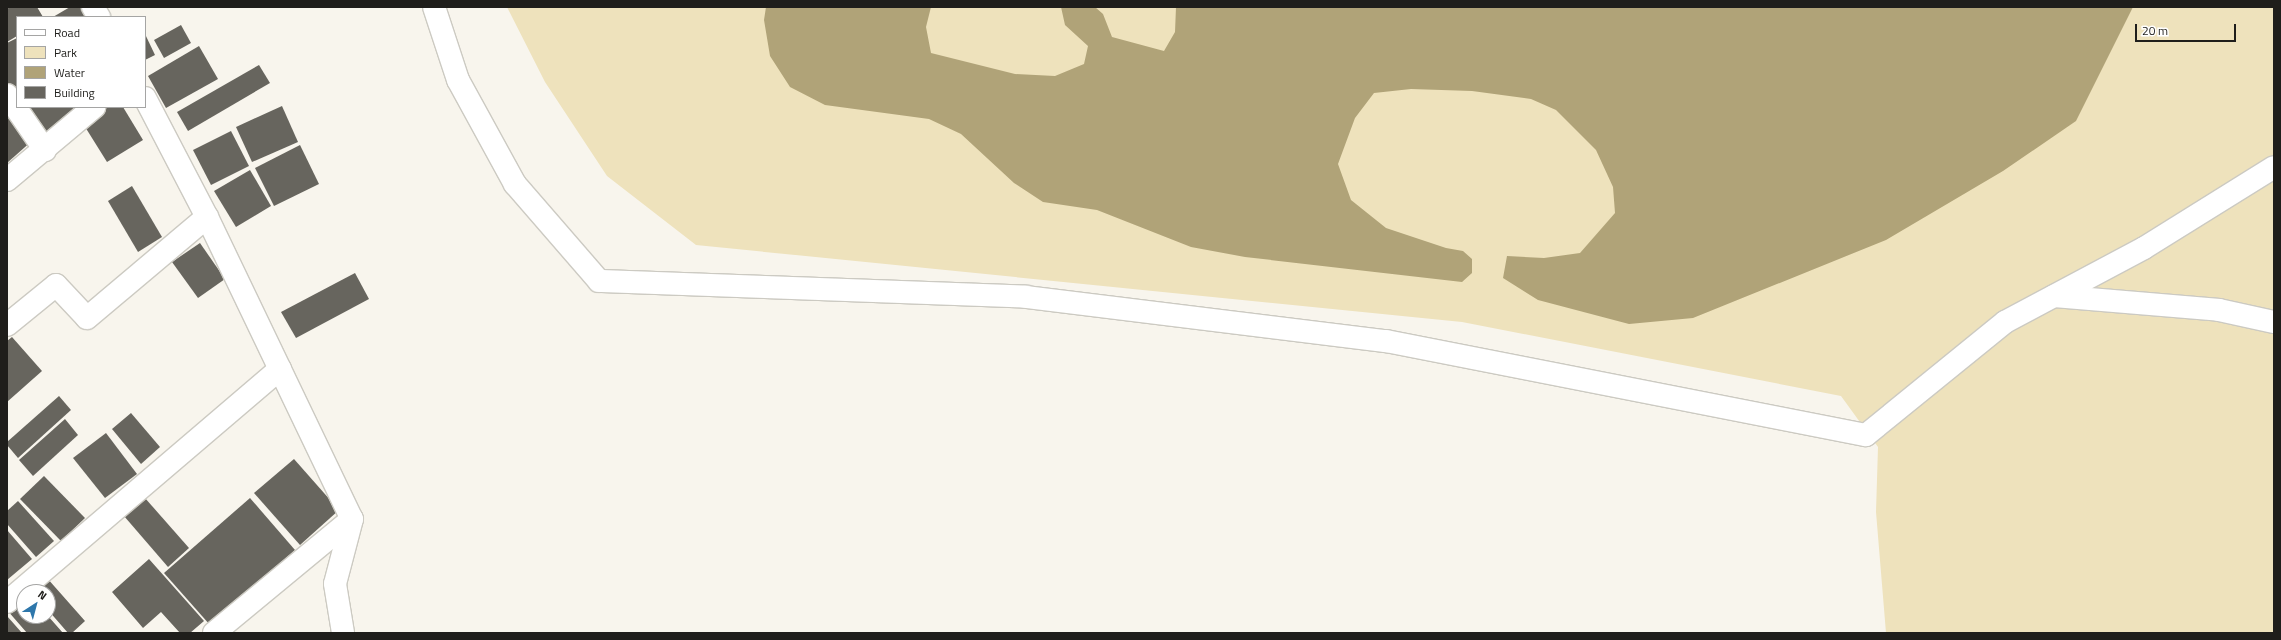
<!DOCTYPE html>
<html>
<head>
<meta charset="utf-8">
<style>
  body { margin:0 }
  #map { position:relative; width:2281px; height:640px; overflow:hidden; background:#f8f5ed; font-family:"Titillium Web",sans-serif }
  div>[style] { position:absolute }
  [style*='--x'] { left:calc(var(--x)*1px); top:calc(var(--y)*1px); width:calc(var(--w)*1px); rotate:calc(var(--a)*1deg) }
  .green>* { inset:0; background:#eee2bc }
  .water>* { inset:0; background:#b0a378 }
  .building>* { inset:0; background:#67655e }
  .roads { filter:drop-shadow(1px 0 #cccac2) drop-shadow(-1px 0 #cccac2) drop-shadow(0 1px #cccac2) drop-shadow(0 -1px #cccac2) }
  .minor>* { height:22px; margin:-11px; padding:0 11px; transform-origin:11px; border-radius:11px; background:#fff }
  span { translate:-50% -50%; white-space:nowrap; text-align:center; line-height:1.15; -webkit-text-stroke:4px #fff; paint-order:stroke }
  .frame { position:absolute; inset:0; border:8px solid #1f1e1b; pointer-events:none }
  .legend { position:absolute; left:16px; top:16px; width:130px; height:92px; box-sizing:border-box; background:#fff; border:1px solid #a5a5a4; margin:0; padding:5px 7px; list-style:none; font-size:12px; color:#1f1e1b }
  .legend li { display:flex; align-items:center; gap:8px; height:20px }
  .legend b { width:20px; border:1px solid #a5a5a4 }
  .north { position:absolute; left:16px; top:584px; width:40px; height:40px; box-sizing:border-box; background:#fff; border:1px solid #a5a5a4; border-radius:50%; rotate:36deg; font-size:11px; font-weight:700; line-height:16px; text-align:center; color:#1f1e1b }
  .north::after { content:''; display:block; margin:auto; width:14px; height:18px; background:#2e77ab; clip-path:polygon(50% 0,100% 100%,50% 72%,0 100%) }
  .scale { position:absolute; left:2135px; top:24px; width:101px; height:18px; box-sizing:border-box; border:2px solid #1f1e1b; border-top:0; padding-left:5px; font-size:12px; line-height:14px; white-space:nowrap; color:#1f1e1b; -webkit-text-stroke:3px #fff; paint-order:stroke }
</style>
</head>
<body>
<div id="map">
  <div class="green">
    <i style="clip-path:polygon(507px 7px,2274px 7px,2274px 633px,1886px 633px,1876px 512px,1878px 447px,1841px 396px,1462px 322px,696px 245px,607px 176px,545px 82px)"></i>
  </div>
  <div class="water">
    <i style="clip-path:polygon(766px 7px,931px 7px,926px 27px,931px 53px,1015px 74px,1055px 76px,1084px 64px,1088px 46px,1065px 25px,1061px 7px,1095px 7px,1103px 14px,1112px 37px,1164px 51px,1175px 32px,1176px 7px,2133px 7px,2076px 121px,2003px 171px,1886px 240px,1693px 318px,1629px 324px,1538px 300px,1503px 278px,1507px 256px,1544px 258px,1580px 253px,1615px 213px,1613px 187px,1596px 150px,1556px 110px,1531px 99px,1472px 91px,1411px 89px,1374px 93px,1355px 118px,1338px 164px,1351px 200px,1386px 228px,1446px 248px,1463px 251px,1472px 259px,1472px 273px,1462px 282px,1245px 257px,1191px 247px,1097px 210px,1043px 202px,1014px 183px,961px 134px,929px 119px,825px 105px,790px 87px,770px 56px,764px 20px)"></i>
  </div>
  <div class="building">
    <i style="clip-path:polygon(10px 7px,37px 7px,43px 17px,17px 17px,17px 36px,7px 42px,7px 9px)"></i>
    <i style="clip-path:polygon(70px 7px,86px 7px,92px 17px,53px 17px)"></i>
    <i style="clip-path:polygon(181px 25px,191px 43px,164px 58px,154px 40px)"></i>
    <i style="clip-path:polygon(145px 34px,155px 55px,145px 60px)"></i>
    <i style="clip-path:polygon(17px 38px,17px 99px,7px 82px,7px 43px)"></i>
    <i style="clip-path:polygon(199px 46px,218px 79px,166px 108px,148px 76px)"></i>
    <i style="clip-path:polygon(259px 65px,270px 83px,188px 131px,177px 112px)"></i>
    <i style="clip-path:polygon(282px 106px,298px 142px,252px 162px,236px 127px)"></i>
    <i style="clip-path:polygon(22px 107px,82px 107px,41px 140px)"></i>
    <i style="clip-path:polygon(106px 107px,123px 107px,143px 140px,107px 162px,82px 122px)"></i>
    <i style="clip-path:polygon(7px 114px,33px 140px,7px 163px)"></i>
    <i style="clip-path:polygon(231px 131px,249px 166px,211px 185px,193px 150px)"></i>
    <i style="clip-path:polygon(300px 145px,319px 184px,274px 206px,255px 168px)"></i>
    <i style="clip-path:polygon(250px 170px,271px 206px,236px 227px,214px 191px)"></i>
    <i style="clip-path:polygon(132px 186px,162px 237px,138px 252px,108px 201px)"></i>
    <i style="clip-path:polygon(200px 243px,225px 279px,198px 298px,172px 262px)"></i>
    <i style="clip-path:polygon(355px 273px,369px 299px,296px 338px,281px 312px)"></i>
    <i style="clip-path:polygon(12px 337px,42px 371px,7px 402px,7px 341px)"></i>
    <i style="clip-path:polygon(59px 396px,71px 410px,18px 458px,7px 445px,7px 442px)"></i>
    <i style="clip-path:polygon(131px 413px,160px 447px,141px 464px,112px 429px)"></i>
    <i style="clip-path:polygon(65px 419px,78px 435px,33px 476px,19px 460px)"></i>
    <i style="clip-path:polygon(106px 433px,137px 474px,105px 498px,73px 458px)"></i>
    <i style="clip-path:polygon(294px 459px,339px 510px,300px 545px,254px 493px)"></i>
    <i style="clip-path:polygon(44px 476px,85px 518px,61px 541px,20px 499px)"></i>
    <i style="clip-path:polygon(145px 498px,189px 548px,168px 567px,124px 516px)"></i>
    <i style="clip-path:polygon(250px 498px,295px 550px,210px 625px,164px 573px)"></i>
    <i style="clip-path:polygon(18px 501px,54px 541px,36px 557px,7px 524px,7px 511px)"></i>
    <i style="clip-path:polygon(7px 530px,32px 559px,7px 580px)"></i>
    <i style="clip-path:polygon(149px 559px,204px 621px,190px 633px,180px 633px,161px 612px,143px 628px,112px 592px)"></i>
    <i style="clip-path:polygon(47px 578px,85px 621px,72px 633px,68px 633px,48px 610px,48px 592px,32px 592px)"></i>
    <i style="clip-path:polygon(24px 593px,24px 616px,48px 616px,63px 633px,27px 633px,7px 610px)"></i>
    <i style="clip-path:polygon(7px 616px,22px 633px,7px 633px)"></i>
  </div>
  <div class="roads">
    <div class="minor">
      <i style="--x:93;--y:7;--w:12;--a:59"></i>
      <i style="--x:434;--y:7;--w:77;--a:71.8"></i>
      <i style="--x:458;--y:80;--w:119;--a:61.3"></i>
      <i style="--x:515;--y:184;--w:128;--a:49.1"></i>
      <i style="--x:599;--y:281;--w:427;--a:2.1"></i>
      <i style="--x:1026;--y:297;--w:363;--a:7"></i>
      <i style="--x:1386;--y:341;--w:489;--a:11.1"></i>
      <i style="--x:1866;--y:435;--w:179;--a:-39.1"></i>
      <i style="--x:2005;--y:322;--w:157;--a:-28"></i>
      <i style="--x:2144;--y:248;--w:153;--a:-31.9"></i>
      <i style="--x:7;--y:95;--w:67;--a:55.4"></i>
      <i style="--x:145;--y:98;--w:134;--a:62.5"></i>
      <i style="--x:207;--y:217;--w:335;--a:64.4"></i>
      <i style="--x:352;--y:519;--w:67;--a:104.7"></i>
      <i style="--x:335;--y:584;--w:50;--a:80.7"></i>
      <i style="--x:7;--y:180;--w:114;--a:-40"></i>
      <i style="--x:2054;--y:296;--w:166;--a:4.8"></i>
      <i style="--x:2219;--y:310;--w:56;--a:12.3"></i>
      <i style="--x:7;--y:325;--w:63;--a:-39.2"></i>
      <i style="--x:56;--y:285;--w:45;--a:46.8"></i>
      <i style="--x:87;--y:318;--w:157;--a:-40.1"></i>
      <i style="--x:7;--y:602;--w:359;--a:-40.5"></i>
      <i style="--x:214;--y:633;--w:179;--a:-39.6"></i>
    </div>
  </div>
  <div class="frame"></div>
  <ul class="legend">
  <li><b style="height:5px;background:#fff"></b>Road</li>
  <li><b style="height:11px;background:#eee2bc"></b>Park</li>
  <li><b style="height:11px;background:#b0a378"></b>Water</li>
  <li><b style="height:11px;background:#67655e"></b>Building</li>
  </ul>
  <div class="north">N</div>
  <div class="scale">20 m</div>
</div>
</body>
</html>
